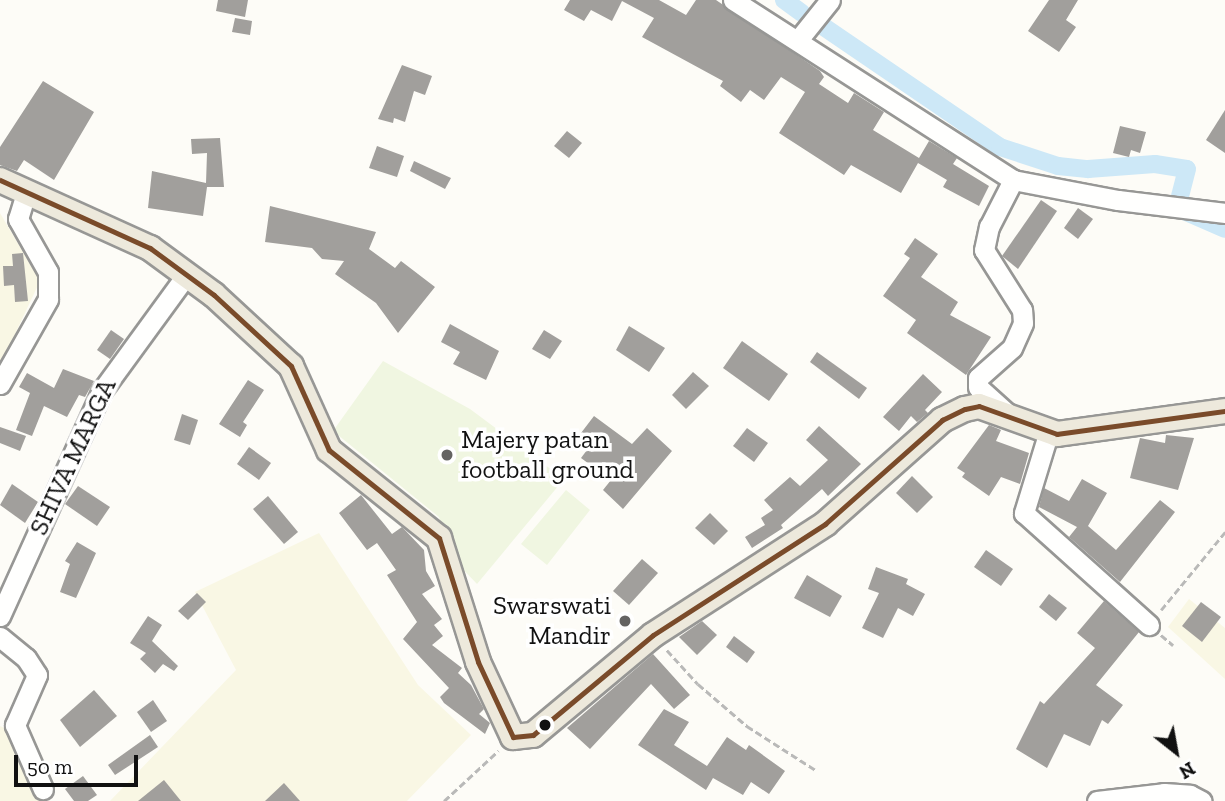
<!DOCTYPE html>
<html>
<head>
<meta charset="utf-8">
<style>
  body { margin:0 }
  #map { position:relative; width:1225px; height:801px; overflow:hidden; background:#fdfcf7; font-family:"Zilla Slab",serif }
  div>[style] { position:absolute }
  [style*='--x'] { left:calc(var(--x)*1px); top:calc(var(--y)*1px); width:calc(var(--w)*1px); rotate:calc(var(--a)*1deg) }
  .farmland>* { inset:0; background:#f9f7e4 }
  .pitch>* { inset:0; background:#f0f6e1 }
  .canal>* { height:18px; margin:-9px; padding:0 9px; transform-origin:9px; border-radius:9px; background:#cde8f7 }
  .building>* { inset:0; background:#a19f9c }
  .path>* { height:2.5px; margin-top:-1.25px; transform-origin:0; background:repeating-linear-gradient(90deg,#b9b9b8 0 7px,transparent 0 10.5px) }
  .roads { filter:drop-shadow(2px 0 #979795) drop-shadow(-2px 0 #979795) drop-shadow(0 2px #979795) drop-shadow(0 -2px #979795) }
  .minor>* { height:19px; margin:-9.5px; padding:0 9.5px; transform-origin:9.5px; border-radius:9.5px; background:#fffffe }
  .major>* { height:24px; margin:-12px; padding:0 12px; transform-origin:12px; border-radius:12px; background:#ede9dc }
  .bus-1>* { height:5px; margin:-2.5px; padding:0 2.5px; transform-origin:2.5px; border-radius:2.5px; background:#7a4b2a }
  .dots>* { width:19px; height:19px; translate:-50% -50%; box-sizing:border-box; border:4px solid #fff; border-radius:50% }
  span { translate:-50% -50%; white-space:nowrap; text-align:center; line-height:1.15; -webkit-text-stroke:7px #fff; paint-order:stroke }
  .poi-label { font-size:26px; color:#111 }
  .left { translate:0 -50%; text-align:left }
  .right { translate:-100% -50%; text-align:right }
  .street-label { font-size:26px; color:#111 }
  .north { position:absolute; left:1141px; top:717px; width:70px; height:70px; -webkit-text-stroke:5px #fff; paint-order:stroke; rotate:149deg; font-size:19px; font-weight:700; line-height:28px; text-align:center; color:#111 }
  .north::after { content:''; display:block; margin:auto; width:24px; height:32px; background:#111; clip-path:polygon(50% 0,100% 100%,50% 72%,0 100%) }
  .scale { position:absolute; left:14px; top:755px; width:124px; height:32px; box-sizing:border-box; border:4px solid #111; border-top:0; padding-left:9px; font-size:21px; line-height:24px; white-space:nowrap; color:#111; -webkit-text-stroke:5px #fff; paint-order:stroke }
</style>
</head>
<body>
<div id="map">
  <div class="farmland">
    <i style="clip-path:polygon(0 213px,40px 281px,0 366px)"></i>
    <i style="clip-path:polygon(319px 533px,418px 685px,471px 735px,407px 801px,110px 801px,236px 670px,195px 592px)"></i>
    <i style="clip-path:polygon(1189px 599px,1225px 628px,1225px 679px,1168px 627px)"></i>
    <i style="clip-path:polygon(0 726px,17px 734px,43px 801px,0 801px)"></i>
  </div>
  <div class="pitch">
    <i style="clip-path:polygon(383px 361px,470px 409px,564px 479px,477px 584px,456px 562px,439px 517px,333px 431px)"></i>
    <i style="clip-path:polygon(566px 490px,590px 510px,547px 565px,521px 544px)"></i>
  </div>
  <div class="canal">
    <i style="--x:784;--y:0;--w:22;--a:36"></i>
    <i style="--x:824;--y:27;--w:213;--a:34.3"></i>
    <i style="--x:1000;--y:147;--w:61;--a:18.1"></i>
    <i style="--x:1058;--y:166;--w:30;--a:6"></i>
    <i style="--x:1088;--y:169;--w:67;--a:-4.3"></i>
    <i style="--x:1155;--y:164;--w:32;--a:9"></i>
    <i style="--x:1187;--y:169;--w:40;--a:104.4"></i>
    <i style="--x:1177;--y:208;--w:52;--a:23.6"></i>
  </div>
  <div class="building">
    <i style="clip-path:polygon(218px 0,248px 0,245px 17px,216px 11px)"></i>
    <i style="clip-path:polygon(570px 0,659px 0,686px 15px,696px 0,716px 0,820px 71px,824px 77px,819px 84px,848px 103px,854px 93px,884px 112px,873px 130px,919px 158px,929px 141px,957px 158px,953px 164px,989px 186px,979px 206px,943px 187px,947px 180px,918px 163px,901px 193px,851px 165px,844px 175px,779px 133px,805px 92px,781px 77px,764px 100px,750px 90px,741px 102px,720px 86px,723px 81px,642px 37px,654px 18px,622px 1px,612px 21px,591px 10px,584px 21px,564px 10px)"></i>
    <i style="clip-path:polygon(1049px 0,1078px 0,1066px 20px,1076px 27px,1059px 52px,1028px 31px)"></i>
    <i style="clip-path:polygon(235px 18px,252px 21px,250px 35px,232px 32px)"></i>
    <i style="clip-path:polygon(402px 65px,432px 76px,425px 95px,414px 91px,405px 122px,394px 118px,393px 123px,378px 119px)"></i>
    <i style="clip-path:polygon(43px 81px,94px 112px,54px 180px,24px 160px,17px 171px,0 165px,0 147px)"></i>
    <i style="clip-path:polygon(1225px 110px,1225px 153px,1206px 140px)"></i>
    <i style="clip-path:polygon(1120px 126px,1146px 132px,1140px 153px,1131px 150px,1129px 157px,1113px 153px)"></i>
    <i style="clip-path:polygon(567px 131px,582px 143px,569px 158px,554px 146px)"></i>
    <i style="clip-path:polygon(220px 138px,224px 187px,207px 187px,203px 216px,148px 208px,152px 171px,206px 183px,207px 153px,192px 154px,191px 139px)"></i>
    <i style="clip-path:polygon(377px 146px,404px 156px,397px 177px,369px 168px)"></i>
    <i style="clip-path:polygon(414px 161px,451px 178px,445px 189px,410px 171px)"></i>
    <i style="clip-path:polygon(1041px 200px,1057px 211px,1018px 269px,1002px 256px)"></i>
    <i style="clip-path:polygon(270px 206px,376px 232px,369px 249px,395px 268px,401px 261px,435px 287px,398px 333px,376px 303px,335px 274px,344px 261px,322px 259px,312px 248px,265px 242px)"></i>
    <i style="clip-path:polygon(1078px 208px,1093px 219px,1078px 239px,1064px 228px)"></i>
    <i style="clip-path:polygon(915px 238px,938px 254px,921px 277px,958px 302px,950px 315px,991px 337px,966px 375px,907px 333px,916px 320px,883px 296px,910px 258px,904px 254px)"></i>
    <i style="clip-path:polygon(23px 253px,28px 301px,15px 302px,14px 285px,4px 286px,3px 266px,13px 266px,12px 254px)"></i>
    <i style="clip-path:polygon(450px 324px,499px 351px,486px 380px,453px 364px,460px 352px,441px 342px)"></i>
    <i style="clip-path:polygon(629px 326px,665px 348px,649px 372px,616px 350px)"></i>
    <i style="clip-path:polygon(111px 330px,124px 339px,110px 359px,97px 350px)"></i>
    <i style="clip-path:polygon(544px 330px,562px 341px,550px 359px,532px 349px)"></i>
    <i style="clip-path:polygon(742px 341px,788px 374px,769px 401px,723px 368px)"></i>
    <i style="clip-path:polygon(817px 352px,867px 388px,859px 399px,810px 362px)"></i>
    <i style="clip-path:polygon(63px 369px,94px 381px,85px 397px,79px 395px,67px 417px,44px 406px,32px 436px,16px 430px,30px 393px,19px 387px,27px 373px,54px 388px)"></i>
    <i style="clip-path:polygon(693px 372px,709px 386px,686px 409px,672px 395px)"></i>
    <i style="clip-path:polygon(923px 374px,942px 392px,925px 410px,928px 413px,917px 422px,911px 416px,899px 431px,883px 417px)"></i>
    <i style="clip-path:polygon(248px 380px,264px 390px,243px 422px,247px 425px,240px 437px,219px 424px)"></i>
    <i style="clip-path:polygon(182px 414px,198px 420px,190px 445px,174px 440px)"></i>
    <i style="clip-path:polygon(594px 416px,632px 444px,647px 428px,672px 451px,623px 509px,603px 490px,611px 480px,581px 458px,593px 442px,581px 433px)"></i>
    <i style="clip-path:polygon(989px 425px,1001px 430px,996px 441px,1029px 453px,1020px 484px,1001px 477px,989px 496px,962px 477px,965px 473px,957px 468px)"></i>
    <i style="clip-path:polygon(819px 426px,861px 464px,828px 496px,822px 489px,781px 525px,783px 528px,752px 548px,745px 537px,765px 525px,761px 518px,773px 510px,764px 500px,790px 477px,800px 486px,828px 460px,806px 440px)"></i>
    <i style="clip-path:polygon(0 427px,26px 436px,20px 451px,0 443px)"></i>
    <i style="clip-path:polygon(747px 428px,768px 443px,754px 462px,733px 446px)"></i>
    <i style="clip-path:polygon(1166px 435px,1194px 438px,1178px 490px,1130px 478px,1140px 438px,1165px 443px)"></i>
    <i style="clip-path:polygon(249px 447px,271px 463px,259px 480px,237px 464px)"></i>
    <i style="clip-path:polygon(912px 476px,933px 497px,917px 513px,896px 493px)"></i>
    <i style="clip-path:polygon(1082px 479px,1107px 493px,1088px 526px,1116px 550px,1160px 500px,1175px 512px,1120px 582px,1069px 537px,1077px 527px,1039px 507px,1044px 488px,1069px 501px)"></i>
    <i style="clip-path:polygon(12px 484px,38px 502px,25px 523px,0 505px)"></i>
    <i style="clip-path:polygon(78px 486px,110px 507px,97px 526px,65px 504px)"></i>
    <i style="clip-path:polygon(361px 495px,392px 534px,402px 527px,424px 550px,426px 571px,435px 586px,422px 594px,442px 619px,434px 625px,443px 636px,432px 645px,462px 668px,458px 673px,471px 685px,484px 709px,479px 714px,490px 723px,485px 734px,444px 703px,440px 697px,449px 688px,403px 639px,417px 622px,387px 575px,396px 570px,377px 543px,367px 550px,339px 513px)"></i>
    <i style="clip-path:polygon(268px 496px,298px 532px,284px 544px,253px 509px)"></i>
    <i style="clip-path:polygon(710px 513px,728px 531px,714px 545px,695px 528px)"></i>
    <i style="clip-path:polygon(77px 542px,96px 553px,76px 598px,60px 592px,70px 564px,65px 561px)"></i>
    <i style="clip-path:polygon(986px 550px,1013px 569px,1001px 586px,974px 567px)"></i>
    <i style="clip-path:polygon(642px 559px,658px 573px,629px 605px,613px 591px)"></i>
    <i style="clip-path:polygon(876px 567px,908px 579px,906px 584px,925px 594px,913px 616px,898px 608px,883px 638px,862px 628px,879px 593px,868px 589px)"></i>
    <i style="clip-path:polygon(807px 575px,842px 596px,830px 617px,794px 598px)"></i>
    <i style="clip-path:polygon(197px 593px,206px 602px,188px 620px,178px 611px)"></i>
    <i style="clip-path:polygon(1049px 594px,1067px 608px,1056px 621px,1039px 607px)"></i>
    <i style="clip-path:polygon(1104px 601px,1139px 632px,1096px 685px,1123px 705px,1108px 724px,1102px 720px,1090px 746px,1064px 734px,1047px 768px,1016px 749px,1040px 701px,1044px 704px,1095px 648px,1077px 633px)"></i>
    <i style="clip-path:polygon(1201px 602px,1221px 617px,1202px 642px,1182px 626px)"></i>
    <i style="clip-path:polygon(148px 616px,162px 625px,152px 641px,178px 666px,174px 671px,163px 664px,155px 673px,140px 659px,146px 653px,130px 643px)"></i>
    <i style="clip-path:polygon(702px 621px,717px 635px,697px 655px,679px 637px)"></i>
    <i style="clip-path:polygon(734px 636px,755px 652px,747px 663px,726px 647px)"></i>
    <i style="clip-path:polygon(653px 654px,690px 695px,674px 709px,651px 684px,590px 749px,567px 728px)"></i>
    <i style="clip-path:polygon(94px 690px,117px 716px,80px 747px,60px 720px)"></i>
    <i style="clip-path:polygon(153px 700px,167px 721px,151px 732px,137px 712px)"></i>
    <i style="clip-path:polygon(664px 709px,689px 722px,674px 745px,707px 766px,727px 737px,746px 750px,749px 745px,785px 771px,769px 794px,751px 782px,743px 795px,713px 778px,706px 790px,638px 745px)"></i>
    <i style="clip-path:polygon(150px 735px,158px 747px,115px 775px,108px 765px)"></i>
    <i style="clip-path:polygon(83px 776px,97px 795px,88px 801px,74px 801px,65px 789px)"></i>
    <i style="clip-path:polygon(164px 780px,181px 801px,138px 801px)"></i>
    <i style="clip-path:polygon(284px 783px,300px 801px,265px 801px)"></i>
  </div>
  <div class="path">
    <i style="--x:1161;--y:610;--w:101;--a:-50.6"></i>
    <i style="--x:1161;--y:635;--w:16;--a:40"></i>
    <i style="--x:667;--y:650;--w:46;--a:47.6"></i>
    <i style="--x:698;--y:684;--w:65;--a:40.6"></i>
    <i style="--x:747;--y:726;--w:83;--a:32.7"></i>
    <i style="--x:444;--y:801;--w:74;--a:-42.8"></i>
  </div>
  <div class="roads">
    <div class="minor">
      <i style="--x:733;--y:0;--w:333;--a:32.7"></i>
      <i style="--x:1013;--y:180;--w:107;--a:10.8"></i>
      <i style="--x:1118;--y:200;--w:108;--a:6.9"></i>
      <i style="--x:798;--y:40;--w:51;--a:-51.3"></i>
      <i style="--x:0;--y:384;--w:98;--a:-60.5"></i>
      <i style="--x:48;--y:299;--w:27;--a:-90"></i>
      <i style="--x:48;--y:272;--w:61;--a:-119.5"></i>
      <i style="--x:18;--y:219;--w:27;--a:-73"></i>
      <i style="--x:1008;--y:414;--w:40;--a:-138"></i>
      <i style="--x:978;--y:387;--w:9;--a:-90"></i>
      <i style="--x:978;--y:378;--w:45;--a:-41.4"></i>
      <i style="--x:1012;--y:348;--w:27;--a:-66"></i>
      <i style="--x:1023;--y:323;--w:13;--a:-94"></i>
      <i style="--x:1022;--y:310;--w:71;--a:-122.3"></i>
      <i style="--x:984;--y:250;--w:24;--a:-78"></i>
      <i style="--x:989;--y:227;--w:53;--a:-62.9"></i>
      <i style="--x:1049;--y:431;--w:86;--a:107"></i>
      <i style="--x:1024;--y:513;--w:168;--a:41.9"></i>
      <i style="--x:0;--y:616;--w:246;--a:-65.7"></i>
      <i style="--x:101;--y:392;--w:146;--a:-53.9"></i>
      <i style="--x:0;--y:637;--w:33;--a:39"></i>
      <i style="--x:26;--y:658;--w:20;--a:57"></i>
      <i style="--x:37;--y:675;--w:55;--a:113.7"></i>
      <i style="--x:15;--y:725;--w:70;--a:66.4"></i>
      <i style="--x:1097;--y:801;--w:67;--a:-6.8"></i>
      <i style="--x:1164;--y:793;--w:26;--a:4"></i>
      <i style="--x:1190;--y:795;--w:13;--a:27"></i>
    </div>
    <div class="major">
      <i style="--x:0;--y:180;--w:165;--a:24.4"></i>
      <i style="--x:150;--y:248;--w:79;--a:36.3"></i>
      <i style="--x:214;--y:295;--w:105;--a:42.7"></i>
      <i style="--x:291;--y:366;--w:92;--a:65.7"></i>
      <i style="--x:329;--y:450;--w:141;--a:38.7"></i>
      <i style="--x:439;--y:538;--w:130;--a:72.5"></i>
      <i style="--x:478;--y:662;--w:83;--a:65"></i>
      <i style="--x:513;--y:737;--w:20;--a:-6"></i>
      <i style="--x:533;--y:735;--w:156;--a:-39.8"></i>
      <i style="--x:653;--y:635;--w:205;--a:-32.8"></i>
      <i style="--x:825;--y:524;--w:157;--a:-41.6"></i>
      <i style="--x:942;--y:420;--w:25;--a:-26"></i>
      <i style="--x:965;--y:409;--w:14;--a:-12"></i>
      <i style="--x:979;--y:406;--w:83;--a:19.7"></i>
      <i style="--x:1057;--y:434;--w:170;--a:-7.8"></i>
    </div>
  </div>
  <div class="bus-1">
    <i style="--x:0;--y:180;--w:165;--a:24.4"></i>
    <i style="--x:150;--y:248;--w:79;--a:36.3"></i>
    <i style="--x:214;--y:295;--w:105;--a:42.7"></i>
    <i style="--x:291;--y:366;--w:92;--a:65.7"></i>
    <i style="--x:329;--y:450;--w:141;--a:38.7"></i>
    <i style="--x:439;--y:538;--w:130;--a:72.5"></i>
    <i style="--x:478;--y:662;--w:83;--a:65"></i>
    <i style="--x:513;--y:737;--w:20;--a:-6"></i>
    <i style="--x:533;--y:735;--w:156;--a:-39.8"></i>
    <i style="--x:653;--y:635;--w:205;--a:-32.8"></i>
    <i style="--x:825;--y:524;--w:157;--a:-41.6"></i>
    <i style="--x:942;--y:420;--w:25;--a:-26"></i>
    <i style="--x:965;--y:409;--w:14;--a:-12"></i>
    <i style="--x:979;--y:406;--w:83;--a:19.7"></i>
    <i style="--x:1057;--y:434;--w:170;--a:-7.8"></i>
  </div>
  <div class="dots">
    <i style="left:447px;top:455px;background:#646362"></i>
    <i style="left:625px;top:621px;background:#646362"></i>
    <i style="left:545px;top:725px;background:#111"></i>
  </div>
  <div class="poi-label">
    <span class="left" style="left:461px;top:455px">Majery patan<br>football ground</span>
    <span class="right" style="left:611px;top:621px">Swarswati<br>Mandir</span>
  </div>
  <div class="street-label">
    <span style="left:73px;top:457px;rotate:-65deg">SHIVA MARGA</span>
  </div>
  <div class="north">N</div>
  <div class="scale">50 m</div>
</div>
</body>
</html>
